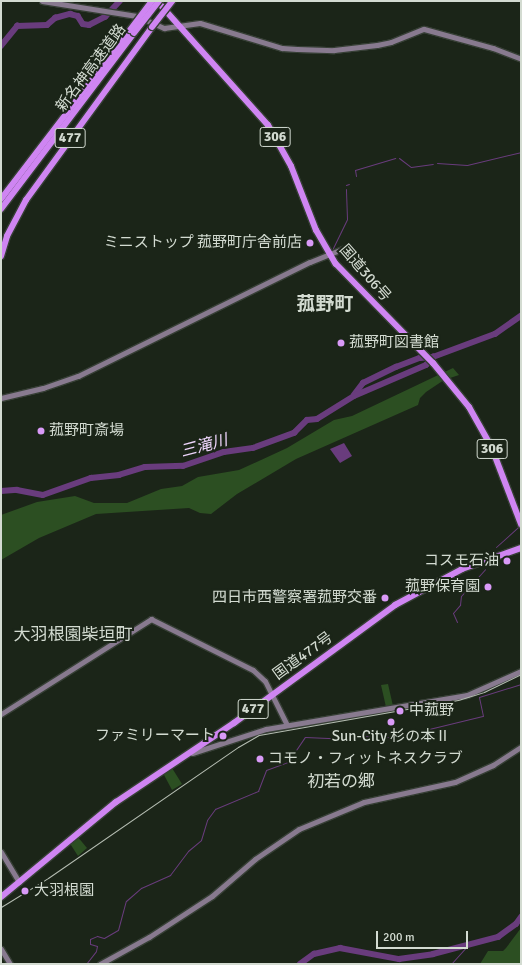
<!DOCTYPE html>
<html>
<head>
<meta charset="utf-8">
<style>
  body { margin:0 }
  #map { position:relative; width:522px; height:965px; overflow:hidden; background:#1b2518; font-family:Signika,"Noto Sans JP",sans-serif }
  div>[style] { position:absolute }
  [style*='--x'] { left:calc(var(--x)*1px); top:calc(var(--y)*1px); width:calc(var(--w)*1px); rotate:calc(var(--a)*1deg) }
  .green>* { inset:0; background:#2c4f22 }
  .water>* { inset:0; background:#693c7d }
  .stream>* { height:1px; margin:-0.5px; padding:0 0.5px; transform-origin:0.5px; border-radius:0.5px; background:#693c7d }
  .river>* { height:5.5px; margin:-2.75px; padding:0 2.75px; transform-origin:2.75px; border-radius:2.75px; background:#693c7d }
  .roads { filter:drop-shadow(1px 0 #363f35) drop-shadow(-1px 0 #363f35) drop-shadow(0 1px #363f35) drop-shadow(0 -1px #363f35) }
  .secondary>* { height:5px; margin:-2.5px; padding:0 2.5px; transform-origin:2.5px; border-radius:2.5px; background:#887a8f }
  .highway>* { height:6px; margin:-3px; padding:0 3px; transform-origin:3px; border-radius:3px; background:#cf85f2 }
  .rail>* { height:1px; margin:-0.5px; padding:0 0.5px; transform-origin:0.5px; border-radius:0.5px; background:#b5bdb2 }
  .bridges { filter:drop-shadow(1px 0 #363f35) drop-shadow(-1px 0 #363f35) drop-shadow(0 1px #363f35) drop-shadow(0 -1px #363f35) }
  .highway-bridge>* { height:6px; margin:-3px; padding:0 3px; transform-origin:3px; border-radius:3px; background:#cf85f2 }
  .dots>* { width:11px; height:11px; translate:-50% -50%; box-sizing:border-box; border:2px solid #1b2518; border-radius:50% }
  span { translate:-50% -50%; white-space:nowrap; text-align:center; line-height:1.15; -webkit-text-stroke:4px #1b2518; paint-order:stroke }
  .shield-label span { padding:1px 3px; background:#1b2518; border:1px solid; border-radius:3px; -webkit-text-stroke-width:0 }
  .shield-label { font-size:14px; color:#d3dbd1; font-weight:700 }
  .street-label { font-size:15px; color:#d3dbd1 }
  .poi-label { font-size:15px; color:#d3dbd1 }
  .right { translate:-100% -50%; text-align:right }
  .left { translate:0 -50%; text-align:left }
  .water-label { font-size:16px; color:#efd6fd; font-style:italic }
  .quarter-label { font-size:17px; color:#d3dbd1 }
  .district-label { font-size:19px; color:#d3dbd1; font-weight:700 }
  .frame { position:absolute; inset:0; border:2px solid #d3dbd1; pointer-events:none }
  .scale { position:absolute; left:376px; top:931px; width:92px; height:18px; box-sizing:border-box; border:2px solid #d3dbd1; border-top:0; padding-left:5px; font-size:12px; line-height:14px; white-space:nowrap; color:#d3dbd1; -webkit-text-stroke:3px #1b2518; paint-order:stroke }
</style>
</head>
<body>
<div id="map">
  <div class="green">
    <i style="clip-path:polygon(453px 368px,459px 375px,444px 380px,426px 392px,420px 398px,418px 405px,296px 459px,237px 494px,211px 514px,200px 513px,189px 508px,96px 514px,39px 538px,1px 560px,1px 515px,37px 502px,75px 496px,94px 503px,127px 503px,161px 489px,182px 486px,198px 477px,239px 470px,287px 448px,334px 420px,352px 416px)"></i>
    <i style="clip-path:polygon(388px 684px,393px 706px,386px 707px,381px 685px)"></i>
    <i style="clip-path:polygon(172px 768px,182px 784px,172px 790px,163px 773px)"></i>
    <i style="clip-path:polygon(77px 836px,87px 848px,78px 856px,69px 842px)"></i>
    <i style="clip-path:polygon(521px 928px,521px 964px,480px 964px,488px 951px,503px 951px,506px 948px)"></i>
  </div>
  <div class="water">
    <i style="clip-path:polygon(344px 443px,352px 456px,340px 463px,330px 449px)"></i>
  </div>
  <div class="stream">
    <i style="--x:399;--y:158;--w:15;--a:37"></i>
    <i style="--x:411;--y:167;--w:22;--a:-8"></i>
    <i style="--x:437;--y:163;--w:30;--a:4"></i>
    <i style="--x:467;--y:165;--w:56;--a:-13.5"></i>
    <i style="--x:356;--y:176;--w:6;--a:-99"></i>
    <i style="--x:355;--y:170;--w:42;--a:-16.7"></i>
    <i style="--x:346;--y:185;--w:3;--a:-18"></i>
    <i style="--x:333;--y:248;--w:32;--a:-64"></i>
    <i style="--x:347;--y:219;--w:30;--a:-92"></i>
    <i style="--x:496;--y:547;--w:30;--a:-42"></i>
    <i style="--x:485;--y:555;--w:5;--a:-53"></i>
    <i style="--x:457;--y:622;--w:10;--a:-114"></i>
    <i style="--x:453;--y:613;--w:11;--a:-49"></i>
    <i style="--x:460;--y:605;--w:9;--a:-84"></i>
    <i style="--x:461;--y:596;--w:36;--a:-48"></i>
    <i style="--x:360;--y:736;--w:36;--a:2"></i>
    <i style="--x:396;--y:737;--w:89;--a:-13.6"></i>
    <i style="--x:483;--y:716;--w:19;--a:-102"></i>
    <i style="--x:479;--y:697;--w:44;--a:-17.2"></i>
    <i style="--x:86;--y:964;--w:16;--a:-52"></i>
    <i style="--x:96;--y:951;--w:5;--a:-79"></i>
    <i style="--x:97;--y:946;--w:7;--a:-164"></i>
    <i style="--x:90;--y:944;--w:5;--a:-90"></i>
    <i style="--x:90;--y:939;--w:8;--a:-23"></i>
    <i style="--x:97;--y:936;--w:7;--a:16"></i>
    <i style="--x:104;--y:938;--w:16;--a:-30"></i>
    <i style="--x:118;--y:930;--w:30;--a:-75"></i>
    <i style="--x:126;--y:901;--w:20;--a:-41"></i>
    <i style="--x:141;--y:888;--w:32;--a:-24"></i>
    <i style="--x:170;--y:875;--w:30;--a:-53"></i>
    <i style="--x:188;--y:851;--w:17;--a:-40"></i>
    <i style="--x:201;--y:840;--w:21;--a:-73"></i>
    <i style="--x:207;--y:820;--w:14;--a:-54"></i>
    <i style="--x:215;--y:809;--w:47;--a:-22.7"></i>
    <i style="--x:258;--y:791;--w:22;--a:-69"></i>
    <i style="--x:266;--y:770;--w:23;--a:-20"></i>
    <i style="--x:288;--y:762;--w:30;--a:-56"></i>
    <i style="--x:305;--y:737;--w:46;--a:2.5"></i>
    <i style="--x:451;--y:964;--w:27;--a:-48"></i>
  </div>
  <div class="river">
    <i style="--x:1;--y:46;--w:26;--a:-51"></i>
    <i style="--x:17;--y:26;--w:30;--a:-2"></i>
    <i style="--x:47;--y:25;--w:11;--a:-41"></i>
    <i style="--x:55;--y:18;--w:16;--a:-15"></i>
    <i style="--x:70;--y:14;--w:8;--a:14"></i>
    <i style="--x:78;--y:16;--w:9;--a:58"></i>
    <i style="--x:83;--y:24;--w:6;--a:9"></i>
    <i style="--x:89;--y:25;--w:18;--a:-27"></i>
    <i style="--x:105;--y:17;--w:22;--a:-47"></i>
    <i style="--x:354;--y:395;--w:15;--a:-53"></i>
    <i style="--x:363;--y:383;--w:37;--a:-26"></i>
    <i style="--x:396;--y:367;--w:26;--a:-21"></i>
    <i style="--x:420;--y:358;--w:13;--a:-4"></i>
    <i style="--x:433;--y:357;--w:66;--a:-20.4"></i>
    <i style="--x:495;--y:334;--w:32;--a:-35"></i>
    <i style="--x:1;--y:491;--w:16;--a:-4"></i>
    <i style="--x:17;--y:490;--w:26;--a:11"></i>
    <i style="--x:43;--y:495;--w:51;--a:-19.5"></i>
    <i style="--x:91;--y:478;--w:28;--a:-6"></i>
    <i style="--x:119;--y:475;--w:27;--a:-17"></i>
    <i style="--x:145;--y:467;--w:38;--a:-2"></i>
    <i style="--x:183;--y:466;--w:43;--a:-18.9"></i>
    <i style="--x:224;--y:452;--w:29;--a:-8"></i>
    <i style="--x:253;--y:448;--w:44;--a:-20.1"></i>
    <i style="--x:294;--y:433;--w:18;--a:-45"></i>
    <i style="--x:307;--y:420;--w:10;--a:-6"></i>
    <i style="--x:317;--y:419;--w:44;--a:-31.9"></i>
    <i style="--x:354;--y:396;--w:78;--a:-23.3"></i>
    <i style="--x:426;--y:365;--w:11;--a:-49"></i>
    <i style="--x:300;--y:964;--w:17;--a:-36"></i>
    <i style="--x:314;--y:954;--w:27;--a:-13"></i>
    <i style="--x:340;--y:948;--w:60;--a:10.6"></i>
    <i style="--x:399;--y:959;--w:34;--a:-8"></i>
    <i style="--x:433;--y:954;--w:67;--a:-14.7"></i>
    <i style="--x:498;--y:937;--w:22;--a:-36"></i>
    <i style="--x:516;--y:924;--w:9;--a:-54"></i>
  </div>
  <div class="roads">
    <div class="secondary">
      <i style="--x:42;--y:1;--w:96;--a:9"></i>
      <i style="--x:137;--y:16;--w:30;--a:24"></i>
      <i style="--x:164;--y:28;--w:36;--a:-8"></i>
      <i style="--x:200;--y:23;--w:86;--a:17"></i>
      <i style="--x:282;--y:48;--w:15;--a:4"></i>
      <i style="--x:297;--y:49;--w:37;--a:2"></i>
      <i style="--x:334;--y:50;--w:43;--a:-6.6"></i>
      <i style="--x:377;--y:45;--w:14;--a:-12"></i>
      <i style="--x:391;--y:42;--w:35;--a:-22"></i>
      <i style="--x:424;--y:29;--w:72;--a:15.4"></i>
      <i style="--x:493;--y:48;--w:30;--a:21"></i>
      <i style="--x:1;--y:398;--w:43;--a:-13.4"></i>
      <i style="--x:43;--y:388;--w:37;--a:-19"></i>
      <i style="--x:78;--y:376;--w:258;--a:-26.2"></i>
      <i style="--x:310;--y:262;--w:38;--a:-22"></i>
      <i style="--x:1;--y:714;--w:178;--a:-32.3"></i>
      <i style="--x:151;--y:619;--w:114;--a:26.6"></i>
      <i style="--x:253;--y:670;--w:16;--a:43"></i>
      <i style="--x:265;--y:681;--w:49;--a:63.4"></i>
      <i style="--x:192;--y:753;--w:78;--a:-18"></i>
      <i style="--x:266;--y:729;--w:204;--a:-9.6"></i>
      <i style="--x:467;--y:695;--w:59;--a:-24"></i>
      <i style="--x:1;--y:852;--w:35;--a:59"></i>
      <i style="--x:1;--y:949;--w:17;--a:59"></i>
      <i style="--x:100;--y:964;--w:56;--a:-28.9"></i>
      <i style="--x:149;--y:937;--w:75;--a:-33.1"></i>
      <i style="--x:212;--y:896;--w:57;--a:-40.7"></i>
      <i style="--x:255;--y:859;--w:53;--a:-34.3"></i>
      <i style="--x:299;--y:829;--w:70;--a:-22.6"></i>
      <i style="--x:364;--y:802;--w:93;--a:-12.4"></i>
      <i style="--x:455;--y:782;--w:42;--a:-24.1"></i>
      <i style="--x:493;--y:765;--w:33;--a:-33"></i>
    </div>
    <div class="highway">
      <i style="--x:157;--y:1;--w:166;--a:48.2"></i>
      <i style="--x:268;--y:125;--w:47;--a:60.7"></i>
      <i style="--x:291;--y:166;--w:69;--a:68.7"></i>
      <i style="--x:316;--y:230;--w:39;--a:60"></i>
      <i style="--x:336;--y:264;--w:139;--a:45.6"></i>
      <i style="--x:433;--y:363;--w:57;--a:50.7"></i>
      <i style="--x:469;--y:407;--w:45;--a:60.6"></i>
      <i style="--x:491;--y:446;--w:84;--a:69"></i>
      <i style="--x:1;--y:199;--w:213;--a:-52.6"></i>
      <i style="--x:1;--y:209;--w:221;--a:-52.9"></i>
      <i style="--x:1;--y:256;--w:21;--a:-73"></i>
      <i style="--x:7;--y:236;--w:41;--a:-62.2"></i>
      <i style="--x:26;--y:200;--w:214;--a:-53.9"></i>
      <i style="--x:1;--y:897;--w:149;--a:-39.6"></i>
      <i style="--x:116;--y:802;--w:142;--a:-33.8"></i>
      <i style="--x:234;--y:723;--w:200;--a:-36.2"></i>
      <i style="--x:395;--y:605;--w:76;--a:-28.2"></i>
      <i style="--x:462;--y:569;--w:63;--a:-19.6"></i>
    </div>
  </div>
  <div class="rail">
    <i style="--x:1;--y:907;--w:55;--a:-31.7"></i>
    <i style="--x:48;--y:878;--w:231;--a:-34.6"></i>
    <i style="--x:238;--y:747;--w:24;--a:-30"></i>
    <i style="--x:259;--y:735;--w:202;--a:-10"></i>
    <i style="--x:458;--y:700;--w:27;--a:-17"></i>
    <i style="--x:484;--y:692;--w:41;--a:-25.9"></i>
  </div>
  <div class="bridges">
    <div class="highway-bridge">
      <i style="--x:152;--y:27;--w:33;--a:-52"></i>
      <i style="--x:130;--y:30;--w:36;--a:-53"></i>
      <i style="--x:134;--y:33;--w:41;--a:-52"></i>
    </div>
  </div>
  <div class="dots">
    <i style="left:310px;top:243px;background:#d99af7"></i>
    <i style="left:341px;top:343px;background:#d99af7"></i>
    <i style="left:41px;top:431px;background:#d99af7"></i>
    <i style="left:507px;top:561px;background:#d99af7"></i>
    <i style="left:488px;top:587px;background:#d99af7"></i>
    <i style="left:385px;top:598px;background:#d99af7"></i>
    <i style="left:400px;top:711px;background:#d99af7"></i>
    <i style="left:391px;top:722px;background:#d99af7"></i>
    <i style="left:223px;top:736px;background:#d99af7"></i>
    <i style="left:260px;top:759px;background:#d99af7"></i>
    <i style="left:25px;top:891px;background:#d99af7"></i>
  </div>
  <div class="shield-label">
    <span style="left:275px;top:137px">306</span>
    <span style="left:70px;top:138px">477</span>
    <span style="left:492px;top:449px">306</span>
    <span style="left:253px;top:709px">477</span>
  </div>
  <div class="street-label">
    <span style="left:91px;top:68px;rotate:-53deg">新名神高速道路</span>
    <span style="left:365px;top:273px;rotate:49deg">国道306号</span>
    <span style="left:303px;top:656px;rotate:-36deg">国道477号</span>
  </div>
  <div class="poi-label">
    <span class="right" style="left:302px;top:243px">ミニストップ 菰野町庁舎前店</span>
    <span class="left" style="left:349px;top:343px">菰野町図書館</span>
    <span class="left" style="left:49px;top:431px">菰野町斎場</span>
    <span class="right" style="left:499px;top:561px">コスモ石油</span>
    <span class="right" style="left:480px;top:587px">菰野保育園</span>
    <span class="right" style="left:377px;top:598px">四日市西警察署菰野交番</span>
    <span class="left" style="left:409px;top:711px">中菰野</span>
    <span class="right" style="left:215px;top:736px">ファミリーマート</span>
    <span style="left:391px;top:737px">Sun-City 杉の本Ⅱ</span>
    <span class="left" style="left:268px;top:759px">コモノ・フィットネスクラブ</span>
    <span class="left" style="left:34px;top:891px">大羽根園</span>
  </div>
  <div class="water-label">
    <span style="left:204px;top:446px;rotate:-15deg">三滝川</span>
  </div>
  <div class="quarter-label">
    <span style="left:73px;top:635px">大羽根園柴垣町</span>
    <span style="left:341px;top:782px">初若の郷</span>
  </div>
  <div class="district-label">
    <span style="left:325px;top:305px">菰野町</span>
  </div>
  <div class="frame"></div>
  <div class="scale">200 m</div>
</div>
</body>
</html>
